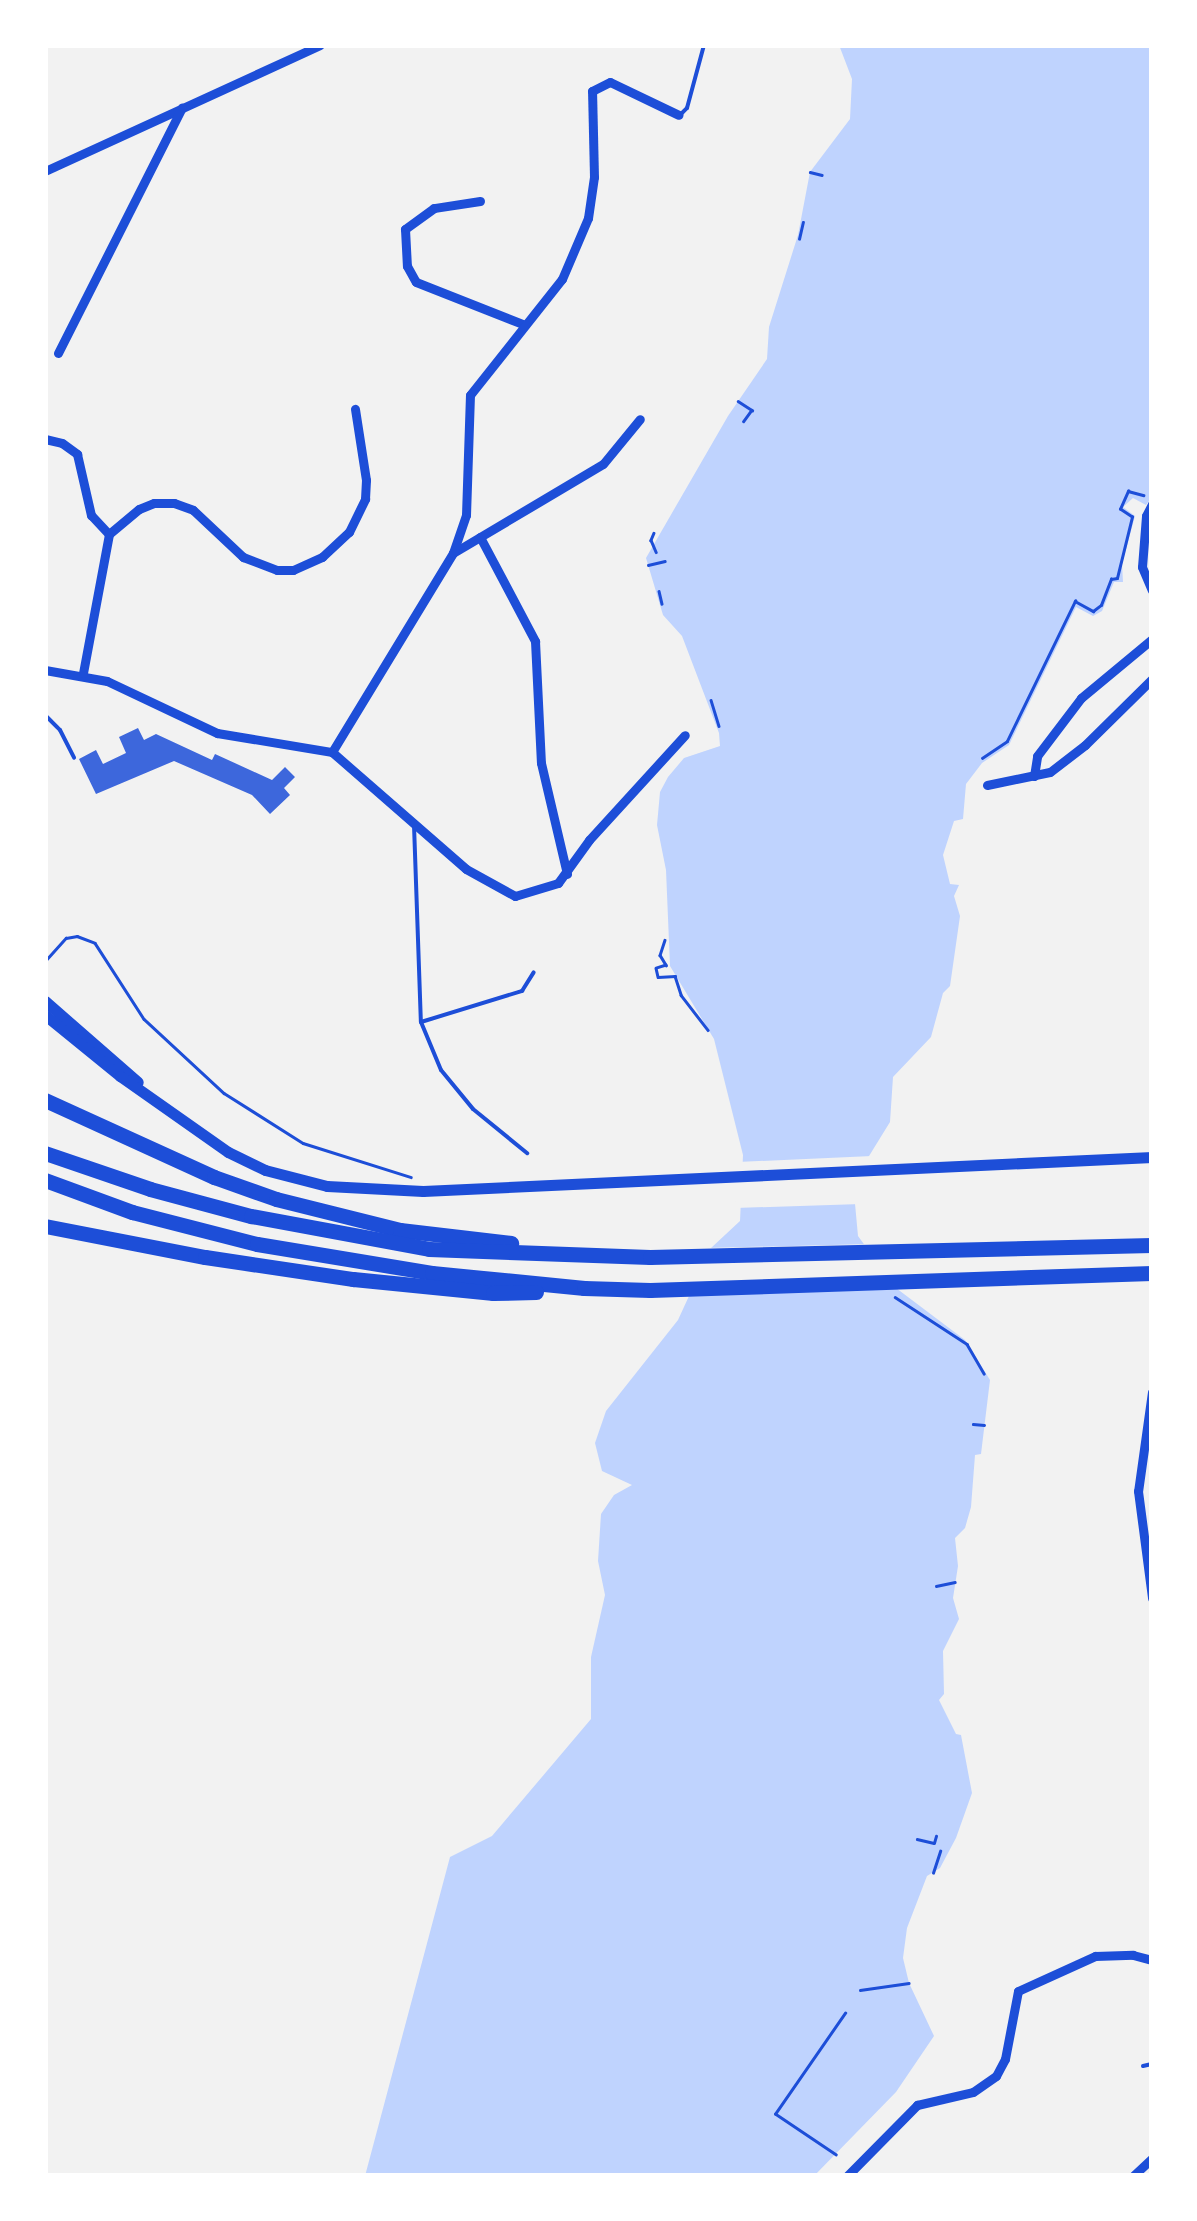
<!DOCTYPE html>
<html>
<head>
<meta charset="utf-8">
<style>
  body { margin:0 }
  #map { position:relative; width:1197px; height:2221px; overflow:hidden; background:#f2f2f2; font-family:"Public Sans",sans-serif }
  div>[style] { position:absolute }
  [style*='--x'] { left:calc(var(--x)*1px); top:calc(var(--y)*1px); width:calc(var(--w)*1px); rotate:calc(var(--a)*1deg) }
  .water>* { inset:0; background:#bfd3fe }
  .pier>* { inset:0; background:#f2f2f2 }
  .building>* { inset:0; background:#3d67dc }
  .path>* { height:2.5px; margin:-1.25px; padding:0 1.25px; transform-origin:1.25px; border-radius:1.25px; background:#1d4ed8 }
  .service>* { height:4px; margin:-2px; padding:0 2px; transform-origin:2px; border-radius:2px; background:#1d4ed8 }
  .minor>* { height:9px; margin:-4.5px; padding:0 4.5px; transform-origin:4.5px; border-radius:4.5px; background:#1d4ed8 }
  .secondary>* { height:11px; margin:-5.5px; padding:0 5.5px; transform-origin:5.5px; border-radius:5.5px; background:#1d4ed8 }
  .motorway>* { height:15px; margin:-7.5px; padding:0 7.5px; transform-origin:7.5px; border-radius:7.5px; background:#1d4ed8 }
  span { translate:-50% -50%; white-space:nowrap; text-align:center; line-height:1.15; -webkit-text-stroke:10px #fff; paint-order:stroke }
  .frame { position:absolute; inset:0; border:48px solid #fff; pointer-events:none }
</style>
</head>
<body>
<div id="map">
  <div class="water">
    <i style="clip-path:polygon(839px 45px,1152px 45px,1152px 497px,1146px 505px,1133px 498px,1123px 507px,1135px 516px,1122px 564px,1123px 582px,1114px 582px,1102px 611px,1093px 616px,1076px 607px,1009px 745px,982px 763px,966px 784px,963px 819px,954px 821px,943px 855px,950px 884px,959px 885px,954px 896px,960px 916px,950px 986px,943px 993px,931px 1037px,893px 1077px,890px 1122px,853px 1182px,858px 1236px,896px 1288px,965px 1340px,990px 1380px,981px 1454px,975px 1455px,971px 1507px,965px 1528px,955px 1538px,958px 1566px,953px 1598px,959px 1619px,943px 1651px,944px 1694px,939px 1700px,956px 1734px,961px 1735px,972px 1793px,956px 1838px,940px 1868px,927px 1876px,907px 1928px,903px 1958px,909px 1983px,934px 2036px,896px 2092px,814px 2176px,365px 2176px,450px 1857px,492px 1836px,591px 1719px,591px 1657px,605px 1595px,598px 1561px,601px 1514px,614px 1495px,632px 1485px,602px 1471px,595px 1443px,606px 1411px,678px 1320px,711px 1248px,740px 1221px,743px 1155px,714px 1039px,670px 966px,666px 870px,657px 825px,660px 792px,668px 777px,684px 758px,720px 746px,719px 733px,682px 636px,663px 615px,646px 558px,728px 416px,767px 359px,769px 327px,798px 235px,810px 172px,850px 119px,852px 79px)"></i>
  </div>
  <div class="pier">
    <i style="clip-path:polygon(872px 1156px,858px 1183px,861px 1204px,735px 1208px,737px 1162px)"></i>
    <i style="clip-path:polygon(871px 1244px,890px 1279px,684px 1296px,706px 1248px)"></i>
  </div>
  <div class="building">
    <i style="clip-path:polygon(138px 728px,144px 740px,156px 734px,212px 760px,215px 754px,272px 780px,285px 767px,295px 777px,284px 788px,290px 795px,270px 814px,252px 795px,174px 761px,96px 794px,79px 759px,96px 750px,103px 764px,126px 753px,119px 737px)"></i>
  </div>
  <div class="path">
    <i style="--x:810;--y:172;--w:12;--a:14"></i>
    <i style="--x:799;--y:239;--w:17;--a:-77"></i>
    <i style="--x:738;--y:401;--w:17;--a:33"></i>
    <i style="--x:752;--y:410;--w:14;--a:126"></i>
    <i style="--x:654;--y:533;--w:8;--a:113"></i>
    <i style="--x:651;--y:540;--w:13;--a:67"></i>
    <i style="--x:648;--y:565;--w:17;--a:-13"></i>
    <i style="--x:659;--y:591;--w:13;--a:77"></i>
    <i style="--x:711;--y:700;--w:27;--a:73"></i>
    <i style="--x:982;--y:758;--w:30;--a:-34"></i>
    <i style="--x:1007;--y:741;--w:156;--a:-64.1"></i>
    <i style="--x:1075;--y:601;--w:21;--a:29"></i>
    <i style="--x:1093;--y:611;--w:10;--a:-37"></i>
    <i style="--x:1101;--y:605;--w:28;--a:-69"></i>
    <i style="--x:1111;--y:579;--w:6;--a:-9"></i>
    <i style="--x:1117;--y:578;--w:63;--a:-76.2"></i>
    <i style="--x:1132;--y:517;--w:14;--a:-146"></i>
    <i style="--x:1120;--y:509;--w:20;--a:-66"></i>
    <i style="--x:1128;--y:491;--w:16;--a:15"></i>
    <i style="--x:665;--y:940;--w:16;--a:108"></i>
    <i style="--x:660;--y:955;--w:12;--a:59"></i>
    <i style="--x:666;--y:965;--w:10;--a:163"></i>
    <i style="--x:656;--y:968;--w:9;--a:77"></i>
    <i style="--x:658;--y:977;--w:17;--a:-3"></i>
    <i style="--x:675;--y:976;--w:20;--a:72"></i>
    <i style="--x:681;--y:995;--w:44;--a:52.4"></i>
    <i style="--x:45;--y:961;--w:31;--a:-48"></i>
    <i style="--x:66;--y:938;--w:11;--a:-10"></i>
    <i style="--x:77;--y:936;--w:19;--a:21"></i>
    <i style="--x:95;--y:943;--w:90;--a:57.2"></i>
    <i style="--x:144;--y:1019;--w:109;--a:42.8"></i>
    <i style="--x:224;--y:1093;--w:93;--a:32.3"></i>
    <i style="--x:303;--y:1143;--w:113;--a:17.5"></i>
    <i style="--x:895;--y:1297;--w:86;--a:33.1"></i>
    <i style="--x:967;--y:1344;--w:34;--a:60"></i>
    <i style="--x:973;--y:1424;--w:11;--a:5"></i>
    <i style="--x:936;--y:1586;--w:19;--a:-12"></i>
    <i style="--x:917;--y:1839;--w:17;--a:13"></i>
    <i style="--x:934;--y:1843;--w:7;--a:-74"></i>
    <i style="--x:933;--y:1873;--w:23;--a:-72"></i>
    <i style="--x:860;--y:1990;--w:49;--a:-8.1"></i>
    <i style="--x:836;--y:2155;--w:73;--a:-146.1"></i>
    <i style="--x:775;--y:2114;--w:123;--a:-55.3"></i>
  </div>
  <div class="service">
    <i style="--x:680;--y:115;--w:10;--a:-45"></i>
    <i style="--x:687;--y:108;--w:65;--a:-74.9"></i>
    <i style="--x:45;--y:715;--w:21;--a:45"></i>
    <i style="--x:60;--y:730;--w:31;--a:63"></i>
    <i style="--x:414;--y:825;--w:197;--a:88"></i>
    <i style="--x:421;--y:1022;--w:106;--a:-17.1"></i>
    <i style="--x:522;--y:991;--w:22;--a:-58"></i>
    <i style="--x:421;--y:1022;--w:52;--a:67.4"></i>
    <i style="--x:441;--y:1070;--w:50;--a:50.6"></i>
    <i style="--x:473;--y:1109;--w:70;--a:39.2"></i>
    <i style="--x:1143;--y:2066;--w:9;--a:-13"></i>
  </div>
  <div class="minor">
    <i style="--x:45;--y:171;--w:302;--a:-24.6"></i>
    <i style="--x:480;--y:201;--w:47;--a:171.3"></i>
    <i style="--x:434;--y:208;--w:36;--a:144"></i>
    <i style="--x:405;--y:229;--w:37;--a:87"></i>
    <i style="--x:407;--y:266;--w:18;--a:61"></i>
    <i style="--x:416;--y:282;--w:117;--a:21.5"></i>
    <i style="--x:58;--y:353;--w:275;--a:-63.2"></i>
    <i style="--x:45;--y:439;--w:17;--a:13"></i>
    <i style="--x:62;--y:443;--w:19;--a:36"></i>
    <i style="--x:77;--y:454;--w:63;--a:77.1"></i>
    <i style="--x:91;--y:515;--w:26;--a:47"></i>
    <i style="--x:1152;--y:504;--w:13;--a:117"></i>
    <i style="--x:1146;--y:516;--w:51;--a:94.5"></i>
    <i style="--x:1142;--y:567;--w:25;--a:67"></i>
    <i style="--x:480;--y:537;--w:118;--a:62.1"></i>
    <i style="--x:535;--y:641;--w:122;--a:87.2"></i>
    <i style="--x:541;--y:763;--w:114;--a:76.8"></i>
    <i style="--x:453;--y:553;--w:174;--a:-30.7"></i>
    <i style="--x:603;--y:464;--w:58;--a:-50.6"></i>
    <i style="--x:45;--y:670;--w:63;--a:10.1"></i>
    <i style="--x:107;--y:681;--w:122;--a:25.3"></i>
    <i style="--x:217;--y:733;--w:117;--a:9.4"></i>
    <i style="--x:332;--y:752;--w:178;--a:41.1"></i>
    <i style="--x:466;--y:869;--w:56;--a:28.9"></i>
    <i style="--x:515;--y:896;--w:45;--a:-16.8"></i>
    <i style="--x:558;--y:883;--w:53;--a:-54.2"></i>
    <i style="--x:589;--y:840;--w:142;--a:-47.6"></i>
    <i style="--x:83;--y:673;--w:141;--a:-79.4"></i>
    <i style="--x:109;--y:534;--w:39;--a:-40"></i>
    <i style="--x:139;--y:509;--w:16;--a:-22"></i>
    <i style="--x:154;--y:503;--w:20;--a:0"></i>
    <i style="--x:174;--y:503;--w:20;--a:20"></i>
    <i style="--x:193;--y:510;--w:69;--a:43.2"></i>
    <i style="--x:243;--y:557;--w:36;--a:21"></i>
    <i style="--x:277;--y:570;--w:16;--a:0"></i>
    <i style="--x:293;--y:570;--w:32;--a:-24"></i>
    <i style="--x:322;--y:557;--w:37;--a:-43"></i>
    <i style="--x:349;--y:532;--w:37;--a:-64"></i>
    <i style="--x:365;--y:499;--w:19;--a:-87"></i>
    <i style="--x:366;--y:480;--w:72;--a:-98.8"></i>
    <i style="--x:332;--y:752;--w:233;--a:-58.7"></i>
    <i style="--x:453;--y:553;--w:40;--a:-71.1"></i>
    <i style="--x:466;--y:515;--w:120;--a:-88.1"></i>
    <i style="--x:470;--y:395;--w:148;--a:-51.6"></i>
    <i style="--x:562;--y:279;--w:66;--a:-66.9"></i>
    <i style="--x:588;--y:218;--w:41;--a:-81.7"></i>
    <i style="--x:594;--y:177;--w:86;--a:-91.3"></i>
    <i style="--x:592;--y:91;--w:20;--a:-27"></i>
    <i style="--x:610;--y:82;--w:76;--a:25.6"></i>
    <i style="--x:1034;--y:776;--w:20;--a:-81"></i>
    <i style="--x:1037;--y:756;--w:73;--a:-52.8"></i>
    <i style="--x:1081;--y:698;--w:92;--a:-39.7"></i>
    <i style="--x:987;--y:785;--w:64;--a:-11.7"></i>
    <i style="--x:1050;--y:772;--w:44;--a:-37.6"></i>
    <i style="--x:1085;--y:745;--w:94;--a:-44.6"></i>
    <i style="--x:1152;--y:1392;--w:100;--a:98"></i>
    <i style="--x:1138;--y:1491;--w:108;--a:82.5"></i>
    <i style="--x:847;--y:2176;--w:100;--a:-45.4"></i>
    <i style="--x:917;--y:2105;--w:57;--a:-13.1"></i>
    <i style="--x:973;--y:2092;--w:28;--a:-35"></i>
    <i style="--x:996;--y:2076;--w:19;--a:-62"></i>
    <i style="--x:1005;--y:2059;--w:69;--a:-79.2"></i>
    <i style="--x:1018;--y:1991;--w:85;--a:-24.4"></i>
    <i style="--x:1095;--y:1956;--w:38;--a:-2"></i>
    <i style="--x:1133;--y:1955;--w:20;--a:15"></i>
    <i style="--x:1133;--y:2176;--w:26;--a:-43"></i>
  </div>
  <div class="secondary">
    <i style="--x:45;--y:1001;--w:123;--a:41.1"></i>
    <i style="--x:45;--y:1015;--w:97;--a:39.1"></i>
    <i style="--x:120;--y:1076;--w:132;--a:35.1"></i>
    <i style="--x:228;--y:1152;--w:41;--a:25.9"></i>
    <i style="--x:265;--y:1170;--w:64;--a:14.5"></i>
    <i style="--x:327;--y:1186;--w:96;--a:3"></i>
    <i style="--x:423;--y:1191;--w:730;--a:-2.67"></i>
  </div>
  <div class="motorway">
    <i style="--x:45;--y:1100;--w:186;--a:24.5"></i>
    <i style="--x:214;--y:1177;--w:66;--a:19.5"></i>
    <i style="--x:276;--y:1199;--w:128;--a:14"></i>
    <i style="--x:400;--y:1230;--w:112;--a:6.7"></i>
    <i style="--x:45;--y:1153;--w:111;--a:18.9"></i>
    <i style="--x:150;--y:1189;--w:105;--a:15"></i>
    <i style="--x:251;--y:1216;--w:181;--a:10.5"></i>
    <i style="--x:429;--y:1249;--w:221;--a:2.1"></i>
    <i style="--x:650;--y:1257;--w:502;--a:-1.37"></i>
    <i style="--x:45;--y:1180;--w:93;--a:20.2"></i>
    <i style="--x:132;--y:1212;--w:129;--a:14.4"></i>
    <i style="--x:257;--y:1244;--w:177;--a:9.4"></i>
    <i style="--x:432;--y:1273;--w:153;--a:5.6"></i>
    <i style="--x:584;--y:1288;--w:66;--a:1.7"></i>
    <i style="--x:650;--y:1290;--w:502;--a:-1.94"></i>
    <i style="--x:45;--y:1226;--w:163;--a:11"></i>
    <i style="--x:205;--y:1257;--w:150;--a:8.5"></i>
    <i style="--x:353;--y:1279;--w:141;--a:5.7"></i>
    <i style="--x:493;--y:1293;--w:43;--a:-1.3"></i>
  </div>
  <div class="frame"></div>
</div>
</body>
</html>
